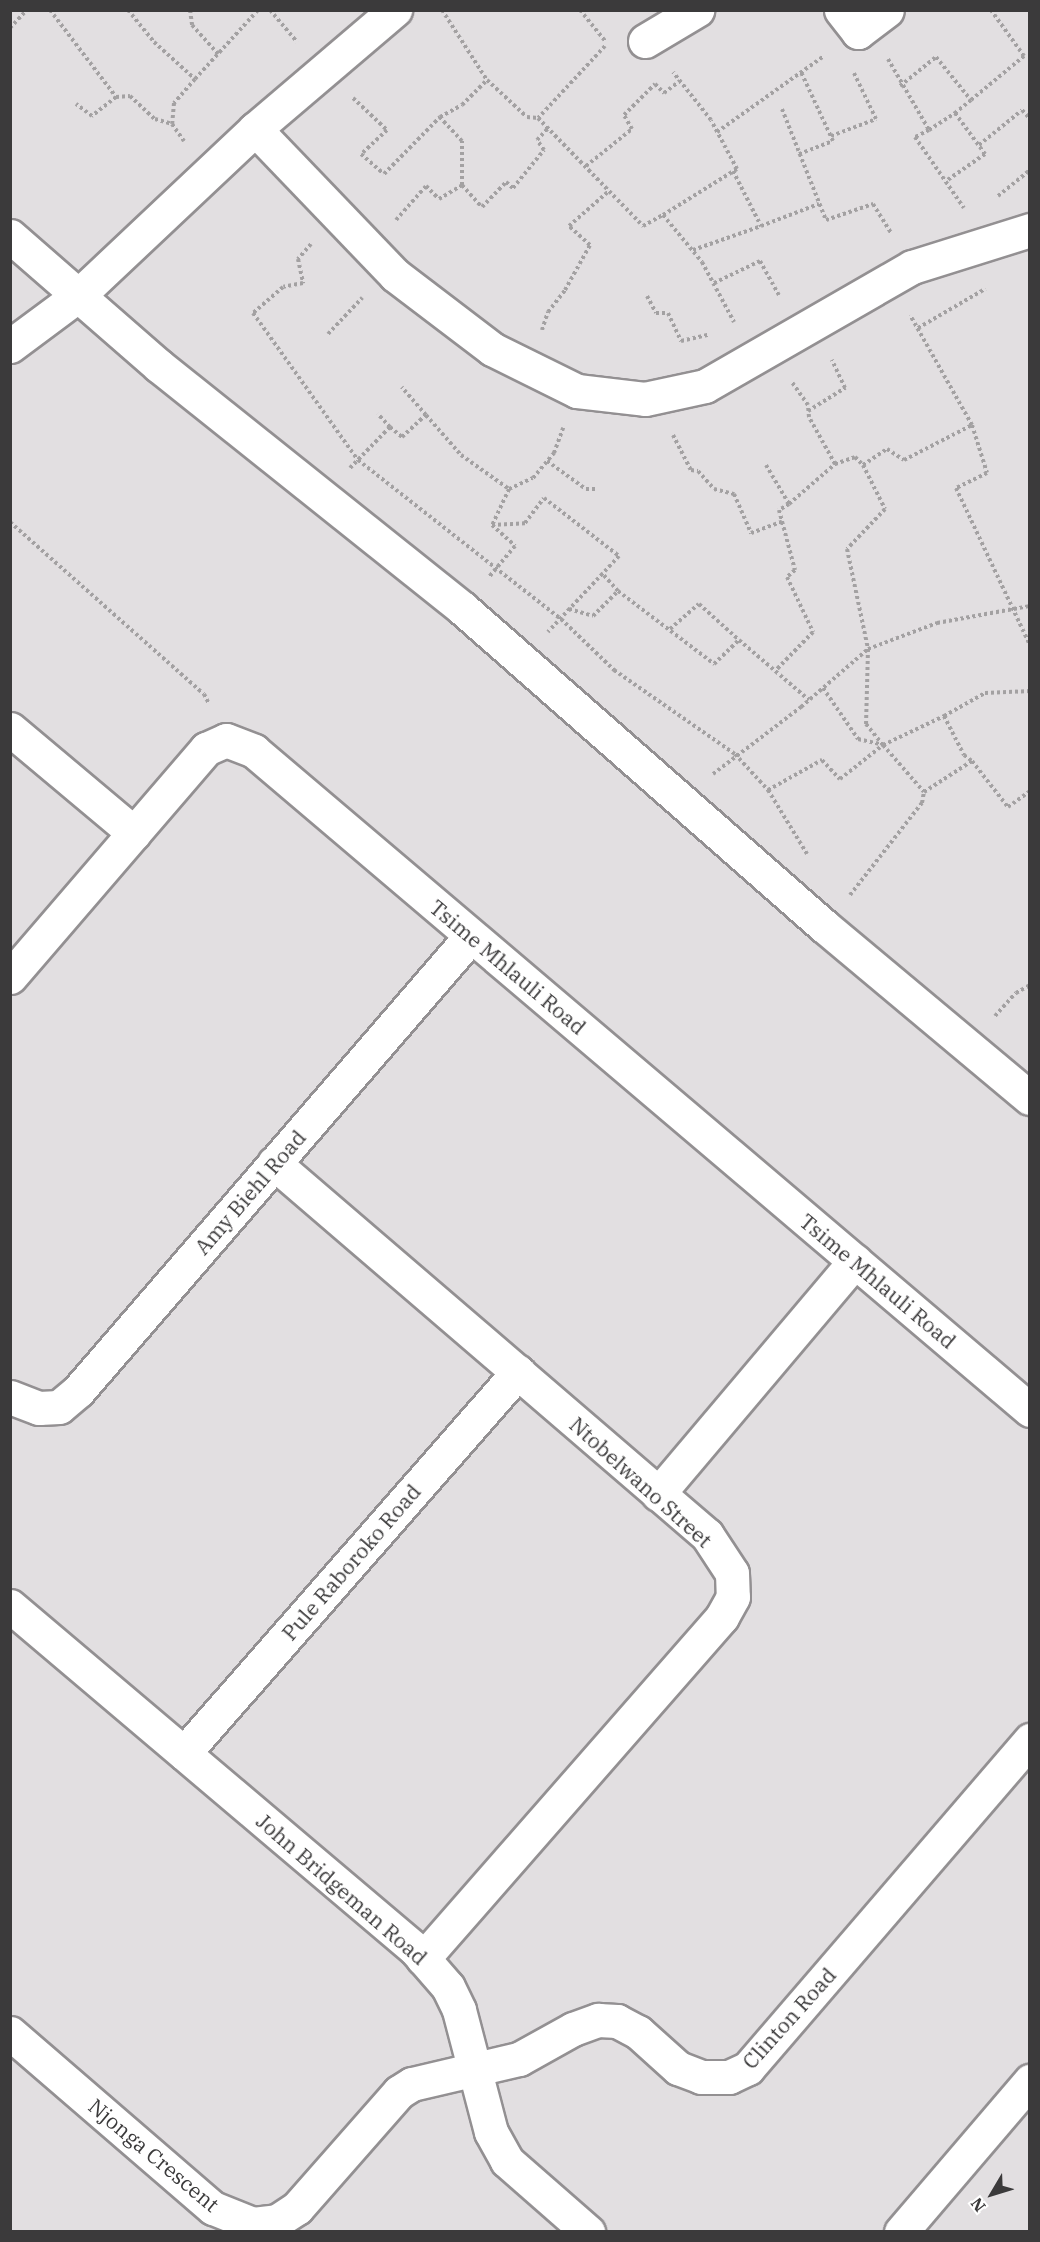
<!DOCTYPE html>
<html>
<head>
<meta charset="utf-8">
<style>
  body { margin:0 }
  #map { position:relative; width:1040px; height:2242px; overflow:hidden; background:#e2dfe1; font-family:"IBM Plex Serif",serif }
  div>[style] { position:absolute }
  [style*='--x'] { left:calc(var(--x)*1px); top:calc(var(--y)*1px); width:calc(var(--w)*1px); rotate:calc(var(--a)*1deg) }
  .path>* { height:4px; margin-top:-2px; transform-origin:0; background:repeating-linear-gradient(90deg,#a3a1a2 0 3px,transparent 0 6px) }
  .roads { filter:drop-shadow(2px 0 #939092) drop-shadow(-2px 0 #939092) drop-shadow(0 2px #939092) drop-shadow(0 -2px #939092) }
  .minor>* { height:33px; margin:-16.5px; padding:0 16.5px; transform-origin:16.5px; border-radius:16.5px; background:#fff }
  span { translate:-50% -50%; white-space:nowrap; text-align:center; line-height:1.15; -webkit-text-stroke:6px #fff; paint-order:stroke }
  .street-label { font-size:21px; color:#3b3a3b }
  .frame { position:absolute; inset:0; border:12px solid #3b3a3b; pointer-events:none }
  .north { position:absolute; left:962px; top:2164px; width:60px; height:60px; -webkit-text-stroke:4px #fff; paint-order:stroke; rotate:232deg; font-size:16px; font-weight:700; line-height:24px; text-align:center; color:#3b3a3b }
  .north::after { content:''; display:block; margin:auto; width:21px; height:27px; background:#3b3a3b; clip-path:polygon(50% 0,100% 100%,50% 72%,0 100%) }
</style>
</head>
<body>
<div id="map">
  <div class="path">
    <i style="--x:50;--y:10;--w:109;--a:52.8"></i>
    <i style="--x:116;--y:97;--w:31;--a:142"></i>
    <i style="--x:92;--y:116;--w:20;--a:-143"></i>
    <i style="--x:128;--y:10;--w:41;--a:50.9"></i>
    <i style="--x:154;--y:42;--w:55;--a:42.1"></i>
    <i style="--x:195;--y:79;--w:32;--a:131"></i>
    <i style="--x:174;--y:103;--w:21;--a:95"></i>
    <i style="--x:190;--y:10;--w:15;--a:82"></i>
    <i style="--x:192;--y:25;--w:39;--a:48"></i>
    <i style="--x:270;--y:10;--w:42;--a:49.8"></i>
    <i style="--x:442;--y:10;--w:83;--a:57.3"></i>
    <i style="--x:580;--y:10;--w:40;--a:51"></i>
    <i style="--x:10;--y:28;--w:25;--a:-47"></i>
    <i style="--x:605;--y:46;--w:98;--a:132.9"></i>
    <i style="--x:538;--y:118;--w:151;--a:45.8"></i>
    <i style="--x:643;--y:226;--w:23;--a:-29"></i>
    <i style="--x:663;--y:215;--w:61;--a:50.3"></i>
    <i style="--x:702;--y:262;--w:68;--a:61.9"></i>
    <i style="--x:888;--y:59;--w:82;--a:60"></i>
    <i style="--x:929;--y:130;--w:16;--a:153"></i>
    <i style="--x:915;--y:137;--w:86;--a:55.4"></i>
    <i style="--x:195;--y:79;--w:93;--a:-47.6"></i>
    <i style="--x:900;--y:86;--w:46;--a:-38.9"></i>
    <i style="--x:936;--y:57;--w:55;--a:50.9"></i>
    <i style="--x:971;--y:100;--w:21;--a:141"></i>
    <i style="--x:116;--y:97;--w:14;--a:-4"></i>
    <i style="--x:130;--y:96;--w:34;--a:43"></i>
    <i style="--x:155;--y:119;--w:18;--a:16"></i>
    <i style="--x:172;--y:124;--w:21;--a:55"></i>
    <i style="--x:353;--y:98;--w:47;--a:43.3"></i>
    <i style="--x:387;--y:130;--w:35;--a:137"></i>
    <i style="--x:361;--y:154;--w:30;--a:41"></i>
    <i style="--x:384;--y:174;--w:80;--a:-45.5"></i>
    <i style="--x:971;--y:100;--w:69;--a:-39.7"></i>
    <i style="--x:1024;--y:56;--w:57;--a:-125.7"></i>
    <i style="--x:782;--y:109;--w:119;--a:68.4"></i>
    <i style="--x:826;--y:220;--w:50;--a:-18.8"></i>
    <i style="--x:873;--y:204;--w:34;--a:58"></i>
    <i style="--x:929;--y:130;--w:31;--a:-33"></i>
    <i style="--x:955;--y:113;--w:51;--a:53.8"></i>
    <i style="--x:985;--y:154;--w:47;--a:145.3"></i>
    <i style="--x:717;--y:132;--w:131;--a:-35.4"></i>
    <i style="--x:831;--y:136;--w:48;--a:-20.7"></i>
    <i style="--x:876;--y:119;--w:51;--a:-115.6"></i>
    <i style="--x:979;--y:145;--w:55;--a:-39.1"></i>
    <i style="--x:1022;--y:110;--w:12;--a:48"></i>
    <i style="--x:799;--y:154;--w:36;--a:-21"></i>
    <i style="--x:833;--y:141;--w:76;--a:-114.9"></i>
    <i style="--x:586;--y:166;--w:59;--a:-38.8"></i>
    <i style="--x:632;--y:129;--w:16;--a:-120"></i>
    <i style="--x:624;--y:115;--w:44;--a:-45"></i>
    <i style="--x:655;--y:84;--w:13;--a:45"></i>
    <i style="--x:664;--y:93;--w:20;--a:-37"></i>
    <i style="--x:733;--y:171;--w:62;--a:63"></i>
    <i style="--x:761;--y:226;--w:62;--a:-20.8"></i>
    <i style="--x:462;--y:185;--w:30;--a:48"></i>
    <i style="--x:482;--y:207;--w:35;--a:-46"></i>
    <i style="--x:506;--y:182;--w:9;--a:41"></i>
    <i style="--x:513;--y:188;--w:49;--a:-50.8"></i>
    <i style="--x:544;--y:150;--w:12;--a:-125"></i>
    <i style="--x:537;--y:140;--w:16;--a:-47"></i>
    <i style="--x:998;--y:196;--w:41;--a:-39.1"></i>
    <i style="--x:663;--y:215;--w:87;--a:-31.9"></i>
    <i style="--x:737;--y:169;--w:55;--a:-118"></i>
    <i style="--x:711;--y:120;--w:61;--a:-128.4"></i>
    <i style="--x:396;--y:220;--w:45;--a:-48.6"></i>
    <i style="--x:426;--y:186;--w:18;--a:45"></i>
    <i style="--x:439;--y:199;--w:27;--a:-31"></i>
    <i style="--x:462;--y:185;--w:44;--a:-90"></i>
    <i style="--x:462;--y:141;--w:33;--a:-133"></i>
    <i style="--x:440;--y:117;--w:25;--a:-29"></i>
    <i style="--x:462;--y:105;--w:35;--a:-45"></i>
    <i style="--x:487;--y:80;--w:54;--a:42.8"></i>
    <i style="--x:527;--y:117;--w:11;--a:5"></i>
    <i style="--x:311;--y:244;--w:20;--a:131"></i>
    <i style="--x:298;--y:259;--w:25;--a:78"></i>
    <i style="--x:303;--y:283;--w:20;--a:169"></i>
    <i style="--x:283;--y:287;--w:40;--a:139"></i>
    <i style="--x:253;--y:313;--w:181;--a:54.5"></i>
    <i style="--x:358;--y:460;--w:258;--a:38.1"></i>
    <i style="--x:561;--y:619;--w:74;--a:43.9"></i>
    <i style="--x:614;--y:670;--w:147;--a:34.8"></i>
    <i style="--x:735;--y:754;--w:49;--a:47.5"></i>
    <i style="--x:768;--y:790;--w:62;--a:-29.1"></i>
    <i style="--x:822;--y:760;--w:26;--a:47"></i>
    <i style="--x:840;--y:779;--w:55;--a:-38.3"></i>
    <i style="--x:883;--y:745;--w:68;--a:-25.4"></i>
    <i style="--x:944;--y:716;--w:44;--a:62.9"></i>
    <i style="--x:964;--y:755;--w:10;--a:37"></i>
    <i style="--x:693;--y:250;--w:72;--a:-19.4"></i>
    <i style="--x:714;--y:283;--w:51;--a:-25.6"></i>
    <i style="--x:760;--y:261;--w:39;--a:61"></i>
    <i style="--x:647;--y:296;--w:19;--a:62"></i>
    <i style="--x:656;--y:313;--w:12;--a:0"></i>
    <i style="--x:668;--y:313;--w:31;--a:65"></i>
    <i style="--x:681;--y:341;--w:28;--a:-13"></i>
    <i style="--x:918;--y:328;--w:78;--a:-30.2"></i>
    <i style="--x:542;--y:330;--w:19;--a:-72"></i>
    <i style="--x:548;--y:312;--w:28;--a:-52"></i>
    <i style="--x:565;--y:290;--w:51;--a:-60.9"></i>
    <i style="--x:590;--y:245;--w:28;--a:-138"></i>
    <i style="--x:569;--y:226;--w:53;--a:-41.2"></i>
    <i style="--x:328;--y:334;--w:50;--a:-46.6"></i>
    <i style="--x:808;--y:411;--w:44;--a:-31.9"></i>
    <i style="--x:845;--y:388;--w:31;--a:-115"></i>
    <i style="--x:426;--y:415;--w:53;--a:48.8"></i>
    <i style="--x:461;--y:455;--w:59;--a:35.3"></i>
    <i style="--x:509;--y:489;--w:40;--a:115"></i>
    <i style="--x:492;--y:525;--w:31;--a:42"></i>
    <i style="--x:515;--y:546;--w:40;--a:130"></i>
    <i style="--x:972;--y:425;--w:50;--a:72.6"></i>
    <i style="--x:987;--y:473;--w:34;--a:154"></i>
    <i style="--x:956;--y:488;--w:174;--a:64.8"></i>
    <i style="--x:390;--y:427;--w:16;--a:40"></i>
    <i style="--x:402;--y:437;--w:33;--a:-43"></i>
    <i style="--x:426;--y:415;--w:37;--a:-131"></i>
    <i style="--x:673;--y:435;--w:39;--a:63"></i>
    <i style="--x:691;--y:470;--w:7;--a:8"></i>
    <i style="--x:698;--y:471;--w:24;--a:48"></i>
    <i style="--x:714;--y:489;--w:21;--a:14"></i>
    <i style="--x:734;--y:494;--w:43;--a:66.4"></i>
    <i style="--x:751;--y:533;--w:33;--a:-20"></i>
    <i style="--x:547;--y:461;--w:48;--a:35.7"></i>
    <i style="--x:586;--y:489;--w:11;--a:0"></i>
    <i style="--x:835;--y:464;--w:21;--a:-19"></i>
    <i style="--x:855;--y:457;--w:11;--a:45"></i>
    <i style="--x:863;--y:465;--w:29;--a:-34"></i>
    <i style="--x:887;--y:449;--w:20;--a:33"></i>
    <i style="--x:904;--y:460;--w:76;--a:-27.2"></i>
    <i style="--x:972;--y:425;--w:126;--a:-119.4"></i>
    <i style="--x:766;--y:465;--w:45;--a:59.5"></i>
    <i style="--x:789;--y:504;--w:12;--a:149"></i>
    <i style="--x:779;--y:510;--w:62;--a:75.1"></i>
    <i style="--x:795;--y:570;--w:11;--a:139"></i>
    <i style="--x:787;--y:577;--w:61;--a:64.7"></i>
    <i style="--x:813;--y:632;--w:53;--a:134.2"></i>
    <i style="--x:863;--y:465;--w:49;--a:63.4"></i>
    <i style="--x:885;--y:509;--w:55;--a:133.5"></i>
    <i style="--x:847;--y:549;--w:102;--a:78.1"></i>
    <i style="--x:868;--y:649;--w:75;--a:91.5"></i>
    <i style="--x:866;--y:724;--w:27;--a:51"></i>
    <i style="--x:350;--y:468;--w:57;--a:-45.7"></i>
    <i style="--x:390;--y:427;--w:18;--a:-133"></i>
    <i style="--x:509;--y:489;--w:26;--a:-25"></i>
    <i style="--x:533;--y:478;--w:33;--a:-50"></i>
    <i style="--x:554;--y:453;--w:27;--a:-70"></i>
    <i style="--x:789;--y:504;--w:61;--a:-41"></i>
    <i style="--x:835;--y:464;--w:54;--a:-119"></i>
    <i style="--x:809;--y:417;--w:12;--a:-95"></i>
    <i style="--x:808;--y:405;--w:28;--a:-125"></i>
    <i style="--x:10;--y:522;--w:259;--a:41.6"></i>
    <i style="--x:204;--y:694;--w:11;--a:63"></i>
    <i style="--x:492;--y:525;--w:33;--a:-3"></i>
    <i style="--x:525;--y:523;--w:31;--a:-53"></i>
    <i style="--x:544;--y:498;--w:95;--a:37.7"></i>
    <i style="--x:619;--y:556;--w:104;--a:133.1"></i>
    <i style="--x:618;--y:591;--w:121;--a:37.2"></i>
    <i style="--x:714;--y:664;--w:35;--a:-44"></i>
    <i style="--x:739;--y:640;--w:92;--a:40.6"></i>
    <i style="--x:569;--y:609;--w:25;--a:16"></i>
    <i style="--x:593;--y:616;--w:35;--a:-45"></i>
    <i style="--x:618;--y:591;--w:24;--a:-132"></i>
    <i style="--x:670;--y:629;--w:38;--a:-41"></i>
    <i style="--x:699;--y:604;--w:54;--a:42"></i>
    <i style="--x:823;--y:688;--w:62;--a:55.5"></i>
    <i style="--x:858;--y:739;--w:26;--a:13"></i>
    <i style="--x:883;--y:745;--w:62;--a:48.9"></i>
    <i style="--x:924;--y:792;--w:57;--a:-32.9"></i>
    <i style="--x:972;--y:761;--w:58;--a:52"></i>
    <i style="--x:1008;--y:807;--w:27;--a:-36"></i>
    <i style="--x:944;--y:716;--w:47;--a:-29.3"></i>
    <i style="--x:985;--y:693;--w:45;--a:-2.5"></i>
    <i style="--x:713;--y:774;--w:111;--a:-37.3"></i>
    <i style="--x:801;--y:707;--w:89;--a:-40.9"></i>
    <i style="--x:868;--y:649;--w:74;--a:-20.6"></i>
    <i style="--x:937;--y:623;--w:95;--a:-10.4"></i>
    <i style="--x:768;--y:790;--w:75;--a:58.6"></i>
    <i style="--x:850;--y:895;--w:117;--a:-52"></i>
    <i style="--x:922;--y:803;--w:11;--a:-80"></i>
    <i style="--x:995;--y:1016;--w:31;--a:-48"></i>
    <i style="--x:1016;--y:993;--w:16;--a:-30"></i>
  </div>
  <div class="roads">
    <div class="minor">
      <i style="--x:841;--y:10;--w:28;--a:52"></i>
      <i style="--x:858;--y:32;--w:36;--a:-37"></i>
      <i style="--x:645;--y:41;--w:61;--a:-30.8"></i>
      <i style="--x:255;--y:129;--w:202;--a:46.2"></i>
      <i style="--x:395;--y:275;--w:122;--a:37.3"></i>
      <i style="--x:492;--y:349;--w:95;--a:26.3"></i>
      <i style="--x:577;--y:391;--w:68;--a:6.7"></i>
      <i style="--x:645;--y:399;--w:61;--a:-12.2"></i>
      <i style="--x:705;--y:386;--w:239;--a:-29.9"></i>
      <i style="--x:912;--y:267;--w:124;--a:-17.4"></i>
      <i style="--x:10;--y:236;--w:198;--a:41.1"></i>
      <i style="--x:159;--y:366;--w:388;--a:38.6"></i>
      <i style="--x:462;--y:608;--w:482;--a:41.3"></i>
      <i style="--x:824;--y:926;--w:268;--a:39.9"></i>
      <i style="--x:10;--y:346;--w:87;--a:-36.6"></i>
      <i style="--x:80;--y:294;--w:241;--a:-43.3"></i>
      <i style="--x:255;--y:129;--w:184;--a:-40.4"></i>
      <i style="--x:10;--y:729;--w:162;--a:40"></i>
      <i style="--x:10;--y:977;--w:301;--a:-49.3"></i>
      <i style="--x:206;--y:749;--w:22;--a:-24"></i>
      <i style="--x:226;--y:740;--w:30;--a:21"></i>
      <i style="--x:254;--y:751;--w:1018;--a:40.34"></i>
      <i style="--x:274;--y:1163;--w:571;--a:40.67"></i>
      <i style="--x:707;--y:1535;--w:45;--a:56.7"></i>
      <i style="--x:732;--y:1573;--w:24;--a:88"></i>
      <i style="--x:733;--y:1597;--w:23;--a:119"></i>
      <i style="--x:722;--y:1617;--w:454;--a:131.2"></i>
      <i style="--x:10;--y:1397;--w:31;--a:21"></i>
      <i style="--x:39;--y:1408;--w:20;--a:-3"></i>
      <i style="--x:59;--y:1407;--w:25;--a:-40"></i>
      <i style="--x:78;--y:1391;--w:601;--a:-49.18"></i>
      <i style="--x:658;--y:1494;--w:305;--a:-49.8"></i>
      <i style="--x:10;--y:1606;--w:531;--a:40.26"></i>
      <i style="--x:415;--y:1949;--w:50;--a:49"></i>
      <i style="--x:448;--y:1987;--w:25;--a:64"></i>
      <i style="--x:459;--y:2010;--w:126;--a:75.3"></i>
      <i style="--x:491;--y:2132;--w:33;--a:61"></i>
      <i style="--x:507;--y:2161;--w:108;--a:41.2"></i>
      <i style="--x:184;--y:1753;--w:507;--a:-48.76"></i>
      <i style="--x:10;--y:2033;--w:268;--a:40.8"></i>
      <i style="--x:213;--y:2208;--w:43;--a:21.8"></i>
      <i style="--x:253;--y:2224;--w:24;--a:-7"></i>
      <i style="--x:277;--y:2221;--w:24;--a:-33"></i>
      <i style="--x:297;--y:2208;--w:154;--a:-48.7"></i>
      <i style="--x:399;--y:2092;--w:15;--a:-32"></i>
      <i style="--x:412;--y:2084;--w:110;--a:-13.2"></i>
      <i style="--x:519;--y:2059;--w:62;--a:-29.1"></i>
      <i style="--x:573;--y:2029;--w:27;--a:-20"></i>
      <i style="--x:598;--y:2020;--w:19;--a:3"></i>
      <i style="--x:617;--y:2021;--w:24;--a:28"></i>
      <i style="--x:638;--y:2032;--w:54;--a:42"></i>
      <i style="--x:678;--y:2068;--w:25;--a:21"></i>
      <i style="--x:701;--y:2077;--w:28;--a:0"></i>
      <i style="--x:729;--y:2077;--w:21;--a:-25"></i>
      <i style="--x:748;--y:2068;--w:433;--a:-49.3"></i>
      <i style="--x:901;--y:2232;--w:199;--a:-49.5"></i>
    </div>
  </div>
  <div class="street-label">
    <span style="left:508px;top:967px;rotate:40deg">Tsime Mhlauli Road</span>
    <span style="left:250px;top:1192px;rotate:-49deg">Amy Biehl Road</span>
    <span style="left:878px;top:1281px;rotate:40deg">Tsime Mhlauli Road</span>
    <span style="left:641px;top:1482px;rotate:42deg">Ntobelwano Street</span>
    <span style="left:351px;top:1562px;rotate:-49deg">Pule Raboroko Road</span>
    <span style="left:342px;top:1889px;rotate:41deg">John Bridgeman Road</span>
    <span style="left:789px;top:2018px;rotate:-48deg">Clinton Road</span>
    <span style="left:154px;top:2155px;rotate:40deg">Njonga Crescent</span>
  </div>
  <div class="frame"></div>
  <div class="north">N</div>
</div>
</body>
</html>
